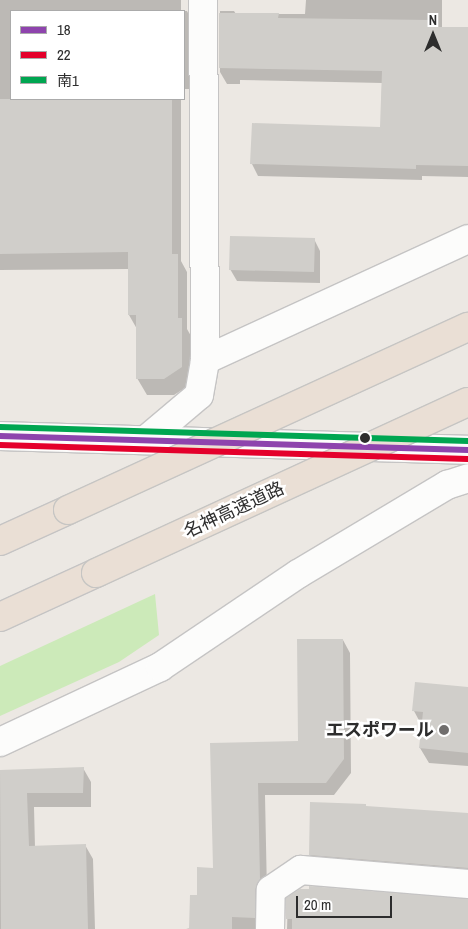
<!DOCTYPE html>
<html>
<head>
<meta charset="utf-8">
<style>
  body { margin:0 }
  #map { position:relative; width:468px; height:929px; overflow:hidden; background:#ece8e3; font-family:"Archivo Narrow","Noto Sans JP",sans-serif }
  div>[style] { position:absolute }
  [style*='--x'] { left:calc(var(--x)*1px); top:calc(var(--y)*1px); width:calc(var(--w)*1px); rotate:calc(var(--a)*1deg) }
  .green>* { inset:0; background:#cceab9 }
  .shadow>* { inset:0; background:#0003 }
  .building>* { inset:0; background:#d0ceca }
  .roads { filter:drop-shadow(1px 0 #c5c4c4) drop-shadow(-1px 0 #c5c4c4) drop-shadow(0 1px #c5c4c4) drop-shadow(0 -1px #c5c4c4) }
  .street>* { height:28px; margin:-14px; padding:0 14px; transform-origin:14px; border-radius:14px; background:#fcfcfb }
  .secondary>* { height:28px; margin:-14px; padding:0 14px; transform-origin:14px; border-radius:14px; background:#fcfcfb }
  .highway>* { height:28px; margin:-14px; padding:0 14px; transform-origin:14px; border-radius:14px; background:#eadfd5 }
  .bridges { filter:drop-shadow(1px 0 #c6c5c3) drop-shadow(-1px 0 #c6c5c3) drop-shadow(0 1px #c6c5c3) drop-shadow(0 -1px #c6c5c3) }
  .highway-bridge>* { height:28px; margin:-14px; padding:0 14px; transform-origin:14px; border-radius:14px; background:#eadfd5 }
  .bus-1>* { height:6px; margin:-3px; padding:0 3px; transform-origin:3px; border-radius:3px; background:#8e44ad }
  .bus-2>* { height:6px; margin:-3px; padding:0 3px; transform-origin:3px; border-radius:3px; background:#e4002b }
  .bus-3>* { height:6px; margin:-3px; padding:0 3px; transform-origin:3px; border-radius:3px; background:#00a651 }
  .dots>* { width:14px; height:14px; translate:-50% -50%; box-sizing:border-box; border:2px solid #fff; border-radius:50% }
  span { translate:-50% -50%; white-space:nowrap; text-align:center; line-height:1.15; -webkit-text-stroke:5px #fff; paint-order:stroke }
  .street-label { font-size:18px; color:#2d2d2d }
  .poi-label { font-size:18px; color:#2d2d2d; font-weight:700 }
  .right { translate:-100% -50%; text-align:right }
  .legend { position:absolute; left:10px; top:10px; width:175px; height:90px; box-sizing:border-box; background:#fff; border:1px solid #ababab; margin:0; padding:6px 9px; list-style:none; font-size:15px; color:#2d2d2d }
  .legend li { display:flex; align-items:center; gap:10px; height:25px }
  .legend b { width:25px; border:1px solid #ababab }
  .north { position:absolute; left:408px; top:10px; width:50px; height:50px; -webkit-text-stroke:4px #fff; paint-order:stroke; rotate:0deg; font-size:14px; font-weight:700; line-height:20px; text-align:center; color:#2d2d2d }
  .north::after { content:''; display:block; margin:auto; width:18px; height:22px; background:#2d2d2d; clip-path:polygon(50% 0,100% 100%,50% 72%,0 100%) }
  .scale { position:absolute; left:296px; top:896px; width:96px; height:22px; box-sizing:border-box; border:2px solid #2d2d2d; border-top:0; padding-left:6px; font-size:15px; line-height:18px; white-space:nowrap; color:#2d2d2d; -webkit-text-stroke:4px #fff; paint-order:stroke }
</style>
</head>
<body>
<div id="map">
  <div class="green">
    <i style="clip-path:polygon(155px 594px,159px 635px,119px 662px,0 716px,0 666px)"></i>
  </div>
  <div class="shadow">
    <i style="clip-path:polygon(0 0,181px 0,181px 11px,187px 11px,196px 28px,197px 89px,184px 89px,184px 11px,11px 11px,11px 99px,181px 99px,181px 261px,187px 272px,187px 329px,191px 336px,191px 384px,174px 395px,147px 395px,137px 378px,137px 329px,129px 315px,129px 269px,0 270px)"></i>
    <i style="clip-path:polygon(306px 0,442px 0,442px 28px,468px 28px,468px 177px,422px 176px,422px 180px,258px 176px,252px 164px,381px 128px,382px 83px,240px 80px,240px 84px,227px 84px,220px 72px,220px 11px,234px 11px,236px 14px,305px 14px)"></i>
    <i style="clip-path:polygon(314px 239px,320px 251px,320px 283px,237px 281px,230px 269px)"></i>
    <i style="clip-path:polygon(343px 640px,350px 653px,351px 773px,334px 795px,265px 795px,267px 893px,262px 929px,186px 929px,191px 928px,198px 897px,214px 869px,211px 744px,300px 742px)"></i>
    <i style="clip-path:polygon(468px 688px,468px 766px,429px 763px,420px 748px,422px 726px,414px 711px)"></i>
    <i style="clip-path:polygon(83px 768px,91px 782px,91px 807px,34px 807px,35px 847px,85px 845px,93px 859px,95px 929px,0 929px,0 772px)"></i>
    <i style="clip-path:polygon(367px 807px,468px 814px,468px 875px,314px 862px,310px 855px)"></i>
    <i style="clip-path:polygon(288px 899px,468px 901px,468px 929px,287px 929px)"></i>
  </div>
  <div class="building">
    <i style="clip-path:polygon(219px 13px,279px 13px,278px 18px,429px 20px,429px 27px,468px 27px,468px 166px,416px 165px,416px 169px,250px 164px,252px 123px,380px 127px,382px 71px,219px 68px)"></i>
    <i style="clip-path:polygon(0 99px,172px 99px,172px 254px,178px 254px,178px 318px,182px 318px,182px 367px,164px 379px,136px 379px,136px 315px,128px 315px,128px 252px,0 254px)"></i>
    <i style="clip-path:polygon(230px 236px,315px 238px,314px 272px,229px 270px)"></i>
    <i style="clip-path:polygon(297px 639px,343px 639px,344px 759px,326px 783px,258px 783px,260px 879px,255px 890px,255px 918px,232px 917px,232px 929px,189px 929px,190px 895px,197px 895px,197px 867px,213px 868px,210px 743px,298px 741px)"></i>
    <i style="clip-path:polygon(415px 682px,468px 687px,468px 753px,419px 748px,423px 712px,412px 711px)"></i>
    <i style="clip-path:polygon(84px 767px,83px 793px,27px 793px,29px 846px,86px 844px,88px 929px,1px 929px,0 770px)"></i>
    <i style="clip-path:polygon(310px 802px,366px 804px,366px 806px,468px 813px,468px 868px,309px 855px)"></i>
    <i style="clip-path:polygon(309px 886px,468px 899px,468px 929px,292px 929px,292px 919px,286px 919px,286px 898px,300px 889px,309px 889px)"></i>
  </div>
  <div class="roads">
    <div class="street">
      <i style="--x:205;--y:360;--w:289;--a:-24.7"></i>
      <i style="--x:147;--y:439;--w:68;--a:-40.2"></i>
      <i style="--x:199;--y:395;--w:36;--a:-80"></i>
      <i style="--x:205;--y:360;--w:360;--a:-90.3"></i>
      <i style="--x:270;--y:929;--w:39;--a:-89"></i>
      <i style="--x:271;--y:890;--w:36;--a:-34"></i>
      <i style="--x:301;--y:870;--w:168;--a:4.8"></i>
    </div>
    <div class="secondary">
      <i style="--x:0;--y:436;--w:468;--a:1.7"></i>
      <i style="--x:0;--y:742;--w:177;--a:-25.1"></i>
      <i style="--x:160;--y:667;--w:166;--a:-34"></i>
      <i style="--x:298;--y:574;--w:174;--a:-30.9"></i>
      <i style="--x:447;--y:485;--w:22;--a:-18"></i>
    </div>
    <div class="highway">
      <i style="--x:0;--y:541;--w:75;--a:-24.5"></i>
      <i style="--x:0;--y:617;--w:106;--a:-24.6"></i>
    </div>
  </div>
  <div class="bridges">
    <div class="highway-bridge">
      <i style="--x:68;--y:510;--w:440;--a:-24.6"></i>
      <i style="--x:96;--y:573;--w:409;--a:-24.7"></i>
    </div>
  </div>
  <div class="bus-1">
    <i style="--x:0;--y:436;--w:468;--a:1.7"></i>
  </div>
  <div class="bus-2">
    <i style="--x:0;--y:445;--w:468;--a:1.7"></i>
  </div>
  <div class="bus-3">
    <i style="--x:0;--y:427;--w:468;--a:1.7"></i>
  </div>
  <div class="dots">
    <i style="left:365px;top:438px;background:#2d2d2d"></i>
    <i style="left:444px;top:730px;background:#706e6d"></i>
  </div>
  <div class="street-label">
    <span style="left:234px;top:510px;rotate:-25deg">名神高速道路</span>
  </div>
  <div class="poi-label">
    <span class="right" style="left:434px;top:730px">エスポワール</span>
  </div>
  <ul class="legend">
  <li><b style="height:6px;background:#8e44ad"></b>18</li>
  <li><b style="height:6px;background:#e4002b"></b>22</li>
  <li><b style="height:6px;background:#00a651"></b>南1</li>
  </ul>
  <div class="north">N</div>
  <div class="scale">20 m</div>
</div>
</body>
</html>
